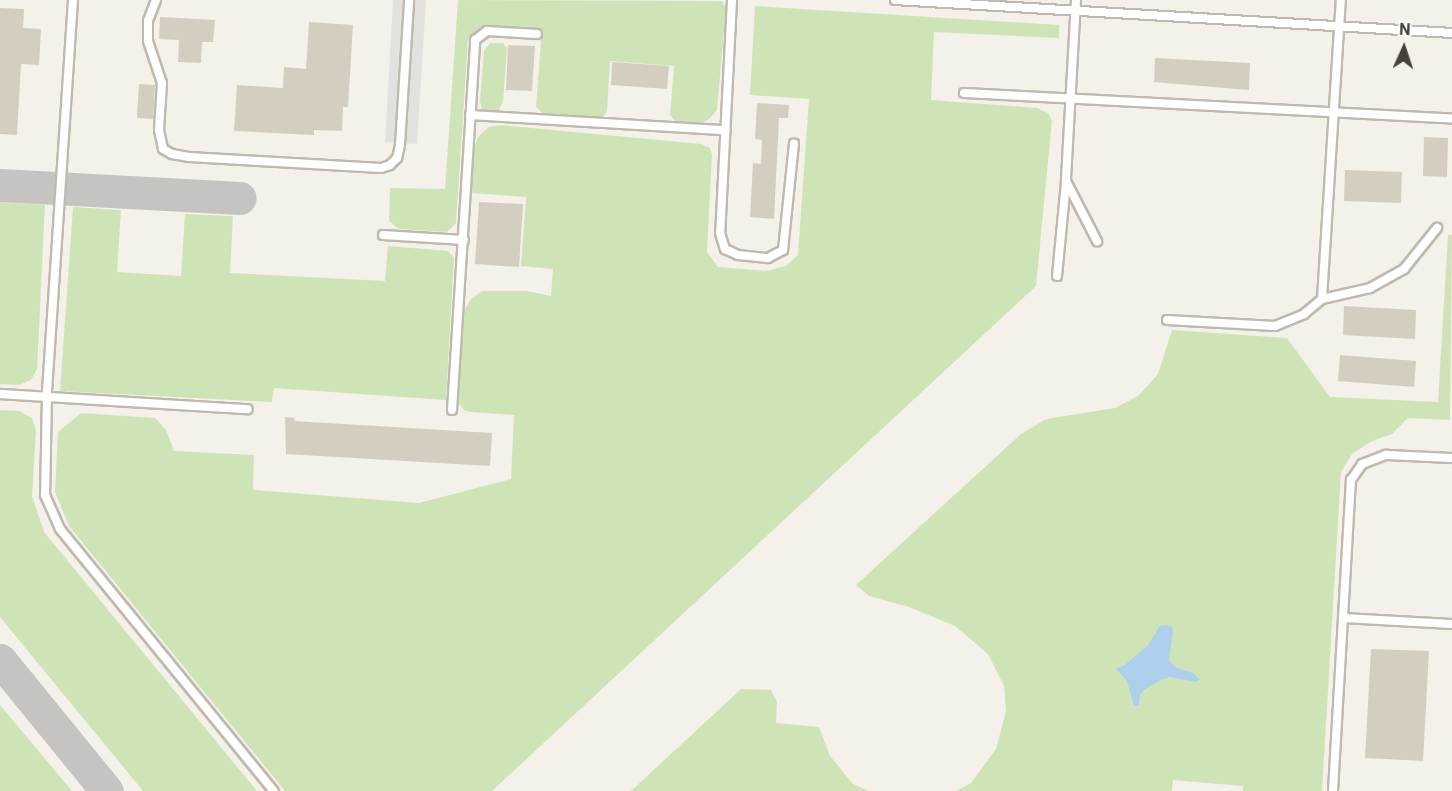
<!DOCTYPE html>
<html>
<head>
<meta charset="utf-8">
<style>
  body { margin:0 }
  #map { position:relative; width:1452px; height:791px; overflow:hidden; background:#f4f1ea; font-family:Roboto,sans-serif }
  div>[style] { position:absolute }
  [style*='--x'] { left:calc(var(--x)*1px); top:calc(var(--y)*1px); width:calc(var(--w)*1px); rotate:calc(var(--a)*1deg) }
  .green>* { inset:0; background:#cee4b7 }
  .parking>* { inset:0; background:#e3e1de }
  .water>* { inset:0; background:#adcfeb }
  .taxiway>* { height:33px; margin:-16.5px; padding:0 16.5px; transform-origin:16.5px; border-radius:16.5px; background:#c6c4c1 }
  .building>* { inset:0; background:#d4cec1 }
  .roads { filter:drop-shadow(2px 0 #bfb9ae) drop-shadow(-2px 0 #bfb9ae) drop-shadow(0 2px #bfb9ae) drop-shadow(0 -2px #bfb9ae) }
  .service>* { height:8px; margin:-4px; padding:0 4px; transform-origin:4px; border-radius:4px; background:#fff }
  span { translate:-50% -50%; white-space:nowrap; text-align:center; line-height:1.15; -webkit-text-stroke:6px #fff; paint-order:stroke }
  .north { position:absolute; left:1374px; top:18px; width:60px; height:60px; -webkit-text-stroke:4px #fff; paint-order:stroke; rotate:3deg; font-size:16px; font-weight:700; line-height:24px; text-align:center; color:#474239 }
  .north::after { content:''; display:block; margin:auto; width:21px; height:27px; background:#474239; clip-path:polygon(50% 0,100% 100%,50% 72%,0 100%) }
</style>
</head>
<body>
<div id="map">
  <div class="green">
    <i style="clip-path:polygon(458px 0,722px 1px,726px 8px,717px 110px,709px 119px,698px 125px,677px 123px,670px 115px,674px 66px,610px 61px,607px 111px,604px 116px,598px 119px,546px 116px,536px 107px,542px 29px,489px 25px,477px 30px,468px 39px,456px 223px,447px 232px,399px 229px,389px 221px,390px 188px,445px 189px)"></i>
    <i style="clip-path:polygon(755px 6px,1059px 25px,1059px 38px,934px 32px,931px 100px,1037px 108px,1048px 113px,1052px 120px,1036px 286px,492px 791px,285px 791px,69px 526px,55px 492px,58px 432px,81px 413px,155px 418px,166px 430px,174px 451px,254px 455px,253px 490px,419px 503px,511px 479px,514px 415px,470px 412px,464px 410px,458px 402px,462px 315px,471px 299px,482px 291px,527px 291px,551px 296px,553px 269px,521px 266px,526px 197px,471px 193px,473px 150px,478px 137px,489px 127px,501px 125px,701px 144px,710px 148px,712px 155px,707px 252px,718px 267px,766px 271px,786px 266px,798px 255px,809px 99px,750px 95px)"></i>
    <i style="clip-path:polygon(490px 43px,503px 43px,507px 48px,503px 102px,498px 111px,489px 113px,482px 109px,480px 101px,484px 51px)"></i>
    <i style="clip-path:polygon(0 202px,45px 205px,37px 369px,31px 380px,19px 385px,0 384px)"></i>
    <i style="clip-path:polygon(73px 207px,121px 210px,117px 272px,181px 276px,185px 214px,233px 216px,230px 273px,385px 281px,388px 246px,448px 251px,454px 258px,446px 400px,274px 388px,272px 402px,60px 391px)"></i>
    <i style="clip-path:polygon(1448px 235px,1452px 235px,1450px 420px,1408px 418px,1392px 434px,1372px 441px,1352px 454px,1341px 472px,1322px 791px,1243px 791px,1243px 786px,1173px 780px,1172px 791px,956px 791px,971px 783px,996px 749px,1006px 711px,1004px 686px,988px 654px,955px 626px,909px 607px,869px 596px,856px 585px,1021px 434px,1046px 419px,1115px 408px,1138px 396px,1158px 374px,1172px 330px,1287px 338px,1330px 397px,1438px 402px)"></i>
    <i style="clip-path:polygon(0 410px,19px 411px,32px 418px,36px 431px,32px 496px,44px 532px,257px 791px,143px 791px,0 617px)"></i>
    <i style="clip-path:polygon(741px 689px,771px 690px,777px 702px,776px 723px,819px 727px,830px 756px,853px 784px,869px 791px,631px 791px)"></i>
    <i style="clip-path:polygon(0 705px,72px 791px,0 791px)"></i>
  </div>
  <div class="parking">
    <i style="clip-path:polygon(393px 0,426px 0,417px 144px,385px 142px)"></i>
  </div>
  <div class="water">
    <i style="clip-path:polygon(1166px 625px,1172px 627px,1173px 631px,1169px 661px,1177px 668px,1193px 673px,1200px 680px,1196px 682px,1170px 677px,1160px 680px,1144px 690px,1140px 695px,1139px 706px,1134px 706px,1127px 681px,1116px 669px,1125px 665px,1148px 645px,1160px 626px)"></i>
  </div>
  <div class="taxiway">
    <i style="--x:0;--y:185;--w:240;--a:3.1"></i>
    <i style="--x:0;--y:660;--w:169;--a:50.8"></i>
  </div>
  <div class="building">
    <i style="clip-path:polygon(0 8px,24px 9px,23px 28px,41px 29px,39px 65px,21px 64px,17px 135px,0 134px)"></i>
    <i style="clip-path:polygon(160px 17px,215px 20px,213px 42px,202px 42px,201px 63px,178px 62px,179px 40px,159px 39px)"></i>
    <i style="clip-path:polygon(309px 22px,353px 25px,348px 107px,343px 107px,342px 131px,314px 130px,314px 135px,234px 131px,237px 85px,283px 88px,284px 67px,306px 69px)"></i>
    <i style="clip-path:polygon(508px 45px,535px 46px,532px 91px,506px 90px)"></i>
    <i style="clip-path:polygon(1155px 58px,1250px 63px,1249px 90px,1154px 82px)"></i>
    <i style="clip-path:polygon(612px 62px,669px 66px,667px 89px,611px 85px)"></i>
    <i style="clip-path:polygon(139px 84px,155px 85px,153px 119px,137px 118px)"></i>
    <i style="clip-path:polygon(757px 103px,789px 105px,788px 118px,779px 118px,774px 219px,750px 217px,753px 163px,761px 164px,762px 140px,755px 139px)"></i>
    <i style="clip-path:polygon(1424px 137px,1448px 138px,1447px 177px,1423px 176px)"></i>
    <i style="clip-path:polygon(1345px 170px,1402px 172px,1401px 203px,1344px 201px)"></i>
    <i style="clip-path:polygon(479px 202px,523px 204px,519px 267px,475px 264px)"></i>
    <i style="clip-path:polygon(1344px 306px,1416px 310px,1415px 339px,1343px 335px)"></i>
    <i style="clip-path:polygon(1340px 355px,1416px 361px,1414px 387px,1338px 381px)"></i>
    <i style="clip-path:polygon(285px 417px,295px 418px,294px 421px,492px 433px,490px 466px,286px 454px)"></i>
    <i style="clip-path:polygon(1371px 649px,1429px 651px,1423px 761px,1365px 758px)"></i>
  </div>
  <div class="roads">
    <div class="service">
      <i style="--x:73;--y:0;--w:396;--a:93.8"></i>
      <i style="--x:47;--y:395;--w:100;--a:91.1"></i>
      <i style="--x:45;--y:495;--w:37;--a:66"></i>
      <i style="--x:60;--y:529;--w:338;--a:50.8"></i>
      <i style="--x:156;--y:0;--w:22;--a:111"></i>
      <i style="--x:148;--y:21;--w:20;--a:90"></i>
      <i style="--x:148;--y:41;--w:44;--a:71.6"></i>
      <i style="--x:162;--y:83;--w:47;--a:93.7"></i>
      <i style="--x:159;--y:130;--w:19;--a:78"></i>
      <i style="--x:163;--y:149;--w:10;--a:29"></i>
      <i style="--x:172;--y:154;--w:17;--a:10"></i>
      <i style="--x:189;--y:157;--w:192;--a:3.3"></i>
      <i style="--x:381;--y:168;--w:9;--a:-18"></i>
      <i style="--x:390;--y:165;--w:10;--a:-45"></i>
      <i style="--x:397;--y:158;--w:13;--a:-77"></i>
      <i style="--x:400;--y:145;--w:145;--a:-86.4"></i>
      <i style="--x:732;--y:0;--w:233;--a:92.9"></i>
      <i style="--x:720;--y:233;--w:17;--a:73"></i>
      <i style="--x:725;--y:249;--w:14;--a:25"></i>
      <i style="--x:738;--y:255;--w:30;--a:6"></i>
      <i style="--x:768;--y:258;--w:17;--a:-28"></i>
      <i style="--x:783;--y:250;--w:107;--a:-84.1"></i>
      <i style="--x:895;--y:0;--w:558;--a:3.39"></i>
      <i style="--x:1076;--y:0;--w:181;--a:93.2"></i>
      <i style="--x:1066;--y:181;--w:68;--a:62.7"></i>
      <i style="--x:964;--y:93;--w:489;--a:3"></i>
      <i style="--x:470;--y:115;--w:256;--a:3.4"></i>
      <i style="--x:383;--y:235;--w:81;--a:3.5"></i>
      <i style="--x:1057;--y:276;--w:94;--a:-84.5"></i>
      <i style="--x:1322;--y:299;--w:49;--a:-12.9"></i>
      <i style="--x:1370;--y:288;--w:39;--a:-29"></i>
      <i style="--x:1404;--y:269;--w:53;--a:-51.2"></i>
      <i style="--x:1167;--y:320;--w:108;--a:3.2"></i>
      <i style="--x:1275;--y:326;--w:31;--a:-22"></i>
      <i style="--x:1304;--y:314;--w:23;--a:-40"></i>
      <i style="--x:1322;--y:299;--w:300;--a:-86.4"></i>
      <i style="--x:0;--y:394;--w:248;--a:3.5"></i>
      <i style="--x:452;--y:410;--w:371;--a:-86.4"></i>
      <i style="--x:475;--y:40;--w:15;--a:-37"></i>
      <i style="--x:487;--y:31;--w:50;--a:3.4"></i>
      <i style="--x:1343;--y:618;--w:109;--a:3.2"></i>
      <i style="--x:1333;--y:791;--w:312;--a:-86.7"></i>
      <i style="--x:1351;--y:480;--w:19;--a:-55"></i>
      <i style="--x:1362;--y:464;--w:26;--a:-21"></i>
      <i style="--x:1386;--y:455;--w:66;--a:2.6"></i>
    </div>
  </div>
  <div class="north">N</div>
</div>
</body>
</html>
